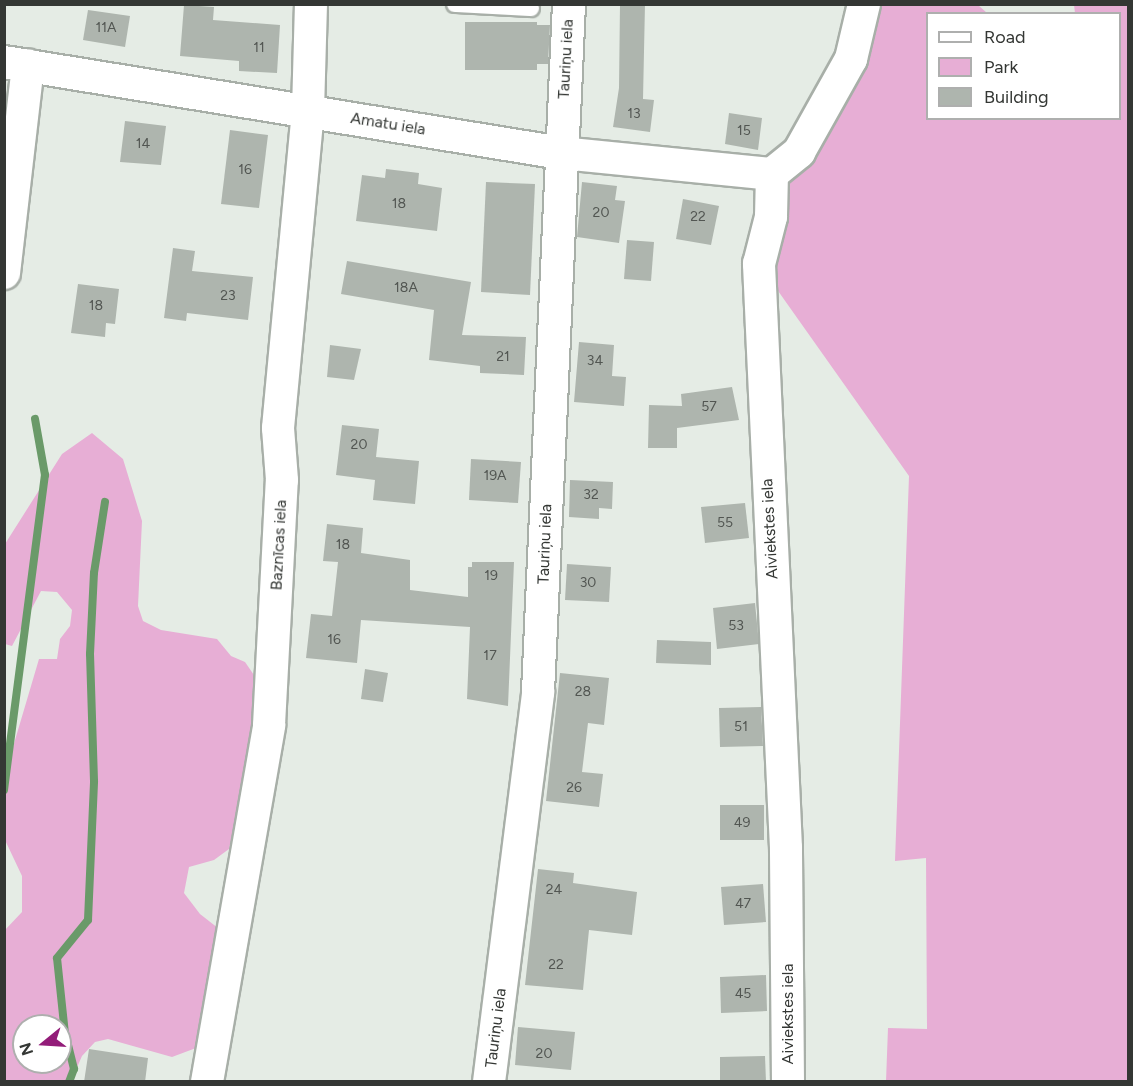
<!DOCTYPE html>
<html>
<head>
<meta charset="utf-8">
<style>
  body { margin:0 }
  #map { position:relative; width:1133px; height:1086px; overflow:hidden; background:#e5ece5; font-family:Figtree,sans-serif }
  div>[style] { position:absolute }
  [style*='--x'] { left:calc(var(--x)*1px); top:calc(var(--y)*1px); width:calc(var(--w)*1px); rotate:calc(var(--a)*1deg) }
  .green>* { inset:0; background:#e7aed5 }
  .stream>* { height:8px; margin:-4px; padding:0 4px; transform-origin:4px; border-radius:4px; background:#6a9a69 }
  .building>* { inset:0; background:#aeb5ae }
  .roads { filter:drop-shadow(2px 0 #a8afa8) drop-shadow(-2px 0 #a8afa8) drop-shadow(0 2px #a8afa8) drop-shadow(0 -2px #a8afa8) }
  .service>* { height:15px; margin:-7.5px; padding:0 7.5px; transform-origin:7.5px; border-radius:7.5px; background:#fff }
  .minor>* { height:32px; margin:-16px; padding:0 16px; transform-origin:16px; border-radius:16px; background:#fff }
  span { translate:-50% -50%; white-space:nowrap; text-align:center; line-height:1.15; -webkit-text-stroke:5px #fff; paint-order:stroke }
  .number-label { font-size:14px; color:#525652 }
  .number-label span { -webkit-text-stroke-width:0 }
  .street-label { font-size:16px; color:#343734 }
  .frame { position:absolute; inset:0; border:6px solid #343734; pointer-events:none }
  .legend { position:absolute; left:926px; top:12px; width:195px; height:108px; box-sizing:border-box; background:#fff; border:2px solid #aeafae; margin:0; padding:8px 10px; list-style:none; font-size:18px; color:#343734 }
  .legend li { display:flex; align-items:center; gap:12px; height:30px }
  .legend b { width:30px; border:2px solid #aeafae }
  .north { position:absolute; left:12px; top:1014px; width:60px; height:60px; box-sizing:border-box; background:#fff; border:2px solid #aeafae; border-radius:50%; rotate:252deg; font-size:16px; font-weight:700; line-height:24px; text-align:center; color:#343734 }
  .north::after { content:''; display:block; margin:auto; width:21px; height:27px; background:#931c79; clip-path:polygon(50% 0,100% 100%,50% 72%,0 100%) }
</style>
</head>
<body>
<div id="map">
  <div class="green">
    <i style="clip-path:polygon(864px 5px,978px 5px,987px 13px,928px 14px,928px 118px,1120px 118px,1120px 14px,1075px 13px,1074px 5px,1128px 5px,1128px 1081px,886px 1081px,888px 1028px,927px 1029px,926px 858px,895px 861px,909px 476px,759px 264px,771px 217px)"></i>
    <i style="clip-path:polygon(evenodd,92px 433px,123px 459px,142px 521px,138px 606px,143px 621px,161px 630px,217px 639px,231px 656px,245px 662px,256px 678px,260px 707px,229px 849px,214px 860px,189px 867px,184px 893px,200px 914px,223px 932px,196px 1048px,172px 1057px,108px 1039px,95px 1042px,82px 1056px,71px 1081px,5px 1081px,5px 930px,22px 912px,22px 876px,5px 840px,5px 774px,39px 659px,57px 659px,60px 639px,70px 626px,72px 610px,57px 592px,41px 591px,12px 646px,5px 644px,5px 544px,62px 454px,92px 433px,24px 1026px,60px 1026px,60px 1062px,24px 1062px,24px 1026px)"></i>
  </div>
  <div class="stream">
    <i style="--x:4;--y:790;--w:318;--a:-82.6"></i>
    <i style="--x:45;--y:475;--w:57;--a:-100.1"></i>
    <i style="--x:69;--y:1082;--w:14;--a:-69"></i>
    <i style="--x:74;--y:1069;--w:36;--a:-104"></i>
    <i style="--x:65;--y:1034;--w:76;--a:-96"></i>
    <i style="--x:57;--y:958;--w:49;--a:-50.8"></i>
    <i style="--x:88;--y:920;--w:139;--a:-87.5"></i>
    <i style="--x:94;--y:781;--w:127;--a:-91.8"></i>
    <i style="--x:90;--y:654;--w:81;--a:-87.2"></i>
    <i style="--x:94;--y:573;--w:72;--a:-81.2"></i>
  </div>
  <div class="building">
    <i style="clip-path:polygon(620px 4px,645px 4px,643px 99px,654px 100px,650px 132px,613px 127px,619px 88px)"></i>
    <i style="clip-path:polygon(184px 5px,214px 7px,213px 20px,280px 25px,277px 73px,239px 71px,239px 61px,180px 56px)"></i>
    <i style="clip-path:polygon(88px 10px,130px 16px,125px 47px,83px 40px)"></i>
    <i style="clip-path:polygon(465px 22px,537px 22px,537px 25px,550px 25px,548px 64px,537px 64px,537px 70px,465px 70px)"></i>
    <i style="clip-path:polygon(729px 113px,762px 118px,758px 150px,725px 144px)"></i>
    <i style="clip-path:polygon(125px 121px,166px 126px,161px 165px,120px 162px)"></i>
    <i style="clip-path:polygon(230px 130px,268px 135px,259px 208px,221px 204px)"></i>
    <i style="clip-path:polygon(386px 169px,419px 173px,418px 184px,442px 188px,437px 231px,356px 221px,362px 175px,385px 178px)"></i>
    <i style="clip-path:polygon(486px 182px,535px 184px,530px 295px,481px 292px)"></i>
    <i style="clip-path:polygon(582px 182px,617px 186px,615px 200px,625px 201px,619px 243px,577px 237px)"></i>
    <i style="clip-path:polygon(683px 199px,719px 206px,711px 245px,676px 239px)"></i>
    <i style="clip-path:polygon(627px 240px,654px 242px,651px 281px,624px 279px)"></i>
    <i style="clip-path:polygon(173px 248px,195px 251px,192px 271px,253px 277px,248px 320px,187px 313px,186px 321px,164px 318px)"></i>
    <i style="clip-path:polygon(347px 261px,471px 282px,462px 335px,526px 337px,524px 375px,480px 373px,480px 366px,429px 360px,434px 310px,341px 294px)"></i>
    <i style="clip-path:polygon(78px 284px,119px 289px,115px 324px,106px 323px,105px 337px,71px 333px)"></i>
    <i style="clip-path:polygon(579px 342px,614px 345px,612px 376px,626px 377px,624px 406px,574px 402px)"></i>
    <i style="clip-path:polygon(330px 345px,361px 349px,354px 380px,327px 377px)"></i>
    <i style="clip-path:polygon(732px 387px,739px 420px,677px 428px,677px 448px,648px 448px,649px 405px,682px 406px,681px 394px)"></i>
    <i style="clip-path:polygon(342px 425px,379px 429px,376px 457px,419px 461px,415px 504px,373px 500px,375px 480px,336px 475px)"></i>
    <i style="clip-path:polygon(471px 459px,521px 462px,518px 503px,469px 500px)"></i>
    <i style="clip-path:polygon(570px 480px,613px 482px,612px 509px,599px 508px,599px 519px,569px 517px)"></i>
    <i style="clip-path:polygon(745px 503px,749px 538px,705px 543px,701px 507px)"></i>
    <i style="clip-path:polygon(327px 524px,363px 528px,361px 553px,410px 560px,410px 590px,468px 597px,468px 567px,472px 567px,472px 562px,514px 562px,508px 706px,467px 699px,470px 627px,361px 620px,357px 663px,306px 658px,311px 614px,332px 616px,338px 562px,323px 561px)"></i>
    <i style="clip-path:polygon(567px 564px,611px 567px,609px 602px,565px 600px)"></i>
    <i style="clip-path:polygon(755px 603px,759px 644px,717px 649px,713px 608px)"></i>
    <i style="clip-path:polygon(657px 640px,711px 642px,711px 665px,656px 663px)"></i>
    <i style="clip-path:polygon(365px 669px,388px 673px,383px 702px,361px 699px)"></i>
    <i style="clip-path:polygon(560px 673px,609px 678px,604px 725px,588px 723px,582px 772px,603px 774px,599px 807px,546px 801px)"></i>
    <i style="clip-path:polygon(761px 707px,763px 746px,720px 747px,719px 708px)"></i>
    <i style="clip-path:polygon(720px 805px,764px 805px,764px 840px,720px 840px)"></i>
    <i style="clip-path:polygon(538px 869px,574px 873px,573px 883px,637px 892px,632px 935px,589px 930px,583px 990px,525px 985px)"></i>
    <i style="clip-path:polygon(763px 884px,766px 922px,724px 925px,721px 887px)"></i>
    <i style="clip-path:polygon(766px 975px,767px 1011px,721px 1013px,720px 977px)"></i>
    <i style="clip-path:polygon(518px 1027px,575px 1032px,571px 1070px,515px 1065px)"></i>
    <i style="clip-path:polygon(89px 1049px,148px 1058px,145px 1082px,84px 1082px)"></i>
    <i style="clip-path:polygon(765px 1056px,766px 1082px,720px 1082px,720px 1057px)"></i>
  </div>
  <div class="roads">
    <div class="service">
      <i style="--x:454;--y:4;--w:77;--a:3"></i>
    </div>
    <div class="minor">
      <i style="--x:4;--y:62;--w:564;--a:9.28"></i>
      <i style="--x:561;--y:153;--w:212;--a:5.7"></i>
      <i style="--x:4;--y:273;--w:209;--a:-83.4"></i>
      <i style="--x:207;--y:1082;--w:362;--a:-80.1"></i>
      <i style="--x:269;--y:725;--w:245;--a:-87"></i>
      <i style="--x:282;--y:480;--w:52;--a:-94.4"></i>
      <i style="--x:278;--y:428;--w:318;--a:-84.6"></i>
      <i style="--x:308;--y:111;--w:107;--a:-88.4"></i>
      <i style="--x:489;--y:1082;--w:393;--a:-82.8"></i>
      <i style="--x:538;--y:692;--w:689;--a:-87.42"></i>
      <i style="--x:788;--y:1082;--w:234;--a:-90.5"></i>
      <i style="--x:786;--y:848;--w:585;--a:-92.65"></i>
      <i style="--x:759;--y:264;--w:49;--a:-75.7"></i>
      <i style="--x:771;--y:217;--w:43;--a:-88.7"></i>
      <i style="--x:772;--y:174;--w:35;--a:-39"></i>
      <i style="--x:799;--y:152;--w:107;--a:-60.8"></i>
      <i style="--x:851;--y:59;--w:57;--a:-76.7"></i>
    </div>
  </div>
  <div class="number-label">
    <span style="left:106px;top:28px">11A</span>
    <span style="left:259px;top:48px">11</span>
    <span style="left:634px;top:114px">13</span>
    <span style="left:744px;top:131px">15</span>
    <span style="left:143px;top:144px">14</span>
    <span style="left:245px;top:170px">16</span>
    <span style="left:399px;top:204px">18</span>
    <span style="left:601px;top:213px">20</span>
    <span style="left:698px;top:217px">22</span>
    <span style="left:406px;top:288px">18A</span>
    <span style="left:228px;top:296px">23</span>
    <span style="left:96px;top:306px">18</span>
    <span style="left:503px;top:357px">21</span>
    <span style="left:595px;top:361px">34</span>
    <span style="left:709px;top:407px">57</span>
    <span style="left:359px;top:445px">20</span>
    <span style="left:495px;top:476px">19A</span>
    <span style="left:591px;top:495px">32</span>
    <span style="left:725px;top:523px">55</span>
    <span style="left:343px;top:545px">18</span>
    <span style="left:491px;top:576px">19</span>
    <span style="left:588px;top:583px">30</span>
    <span style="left:736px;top:626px">53</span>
    <span style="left:334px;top:640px">16</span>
    <span style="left:490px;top:656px">17</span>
    <span style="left:583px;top:692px">28</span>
    <span style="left:741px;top:727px">51</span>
    <span style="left:574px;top:788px">26</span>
    <span style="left:742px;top:823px">49</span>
    <span style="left:554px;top:890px">24</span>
    <span style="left:743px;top:904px">47</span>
    <span style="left:556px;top:965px">22</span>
    <span style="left:743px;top:994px">45</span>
    <span style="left:544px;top:1054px">20</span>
  </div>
  <div class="street-label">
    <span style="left:566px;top:59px;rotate:-87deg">Tauriņu iela</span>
    <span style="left:388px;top:124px;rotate:9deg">Amatu iela</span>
    <span style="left:770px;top:529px;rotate:-93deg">Aiviekstes iela</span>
    <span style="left:545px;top:544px;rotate:-88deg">Tauriņu iela</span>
    <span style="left:279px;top:545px;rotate:-87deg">Baznīcas iela</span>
    <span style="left:788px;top:1014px;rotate:-90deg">Aiviekstes iela</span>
    <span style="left:496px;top:1028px;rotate:-83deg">Tauriņu iela</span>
  </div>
  <div class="frame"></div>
  <ul class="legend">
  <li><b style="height:8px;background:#fff"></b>Road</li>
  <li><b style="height:16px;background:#e7aed5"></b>Park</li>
  <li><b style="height:16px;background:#aeb5ae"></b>Building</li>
  </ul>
  <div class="north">N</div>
</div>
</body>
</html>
